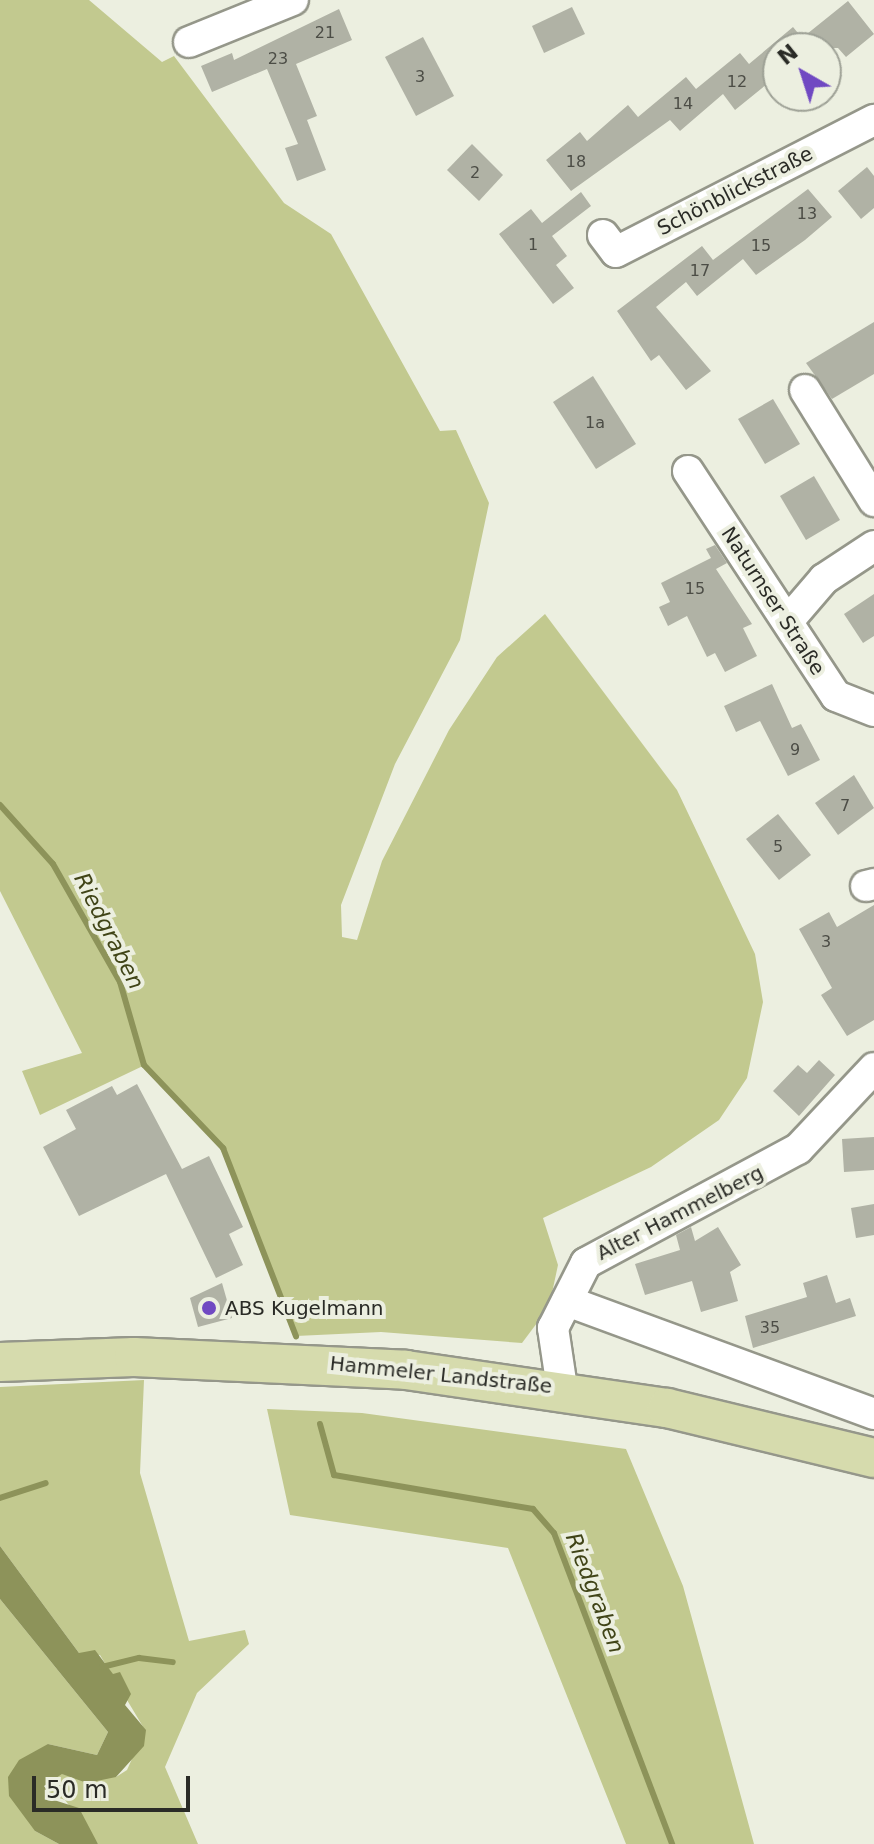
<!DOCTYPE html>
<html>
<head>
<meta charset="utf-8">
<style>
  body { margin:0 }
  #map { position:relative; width:874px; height:1844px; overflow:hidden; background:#ecefe0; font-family:"DejaVu Sans",sans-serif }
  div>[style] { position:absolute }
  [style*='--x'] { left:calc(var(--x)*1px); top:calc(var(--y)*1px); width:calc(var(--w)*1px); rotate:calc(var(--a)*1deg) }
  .green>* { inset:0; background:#c2c98f }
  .water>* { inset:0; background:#8d935a }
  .stream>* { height:6px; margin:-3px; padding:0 3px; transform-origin:3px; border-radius:3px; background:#8d935a }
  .building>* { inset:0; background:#b0b2a5 }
  .roads { filter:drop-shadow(2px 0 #95978a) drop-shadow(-2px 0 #95978a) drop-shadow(0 2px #95978a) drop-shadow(0 -2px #95978a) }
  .minor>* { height:30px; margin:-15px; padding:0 15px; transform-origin:15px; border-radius:15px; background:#fff }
  .major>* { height:38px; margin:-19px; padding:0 19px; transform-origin:19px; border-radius:19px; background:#d6dbad }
  .dots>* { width:22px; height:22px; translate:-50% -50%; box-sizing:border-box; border:4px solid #ecefe0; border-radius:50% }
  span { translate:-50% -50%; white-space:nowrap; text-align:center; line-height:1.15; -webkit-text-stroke:8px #ecefe0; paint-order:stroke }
  .number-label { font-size:16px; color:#4c4d46 }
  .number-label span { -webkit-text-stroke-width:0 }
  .street-label { font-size:20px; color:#2a2b26 }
  .poi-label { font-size:20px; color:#2a2b26 }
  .left { translate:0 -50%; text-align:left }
  .water-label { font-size:22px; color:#404417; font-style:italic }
  .north { position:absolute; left:762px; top:32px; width:80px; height:80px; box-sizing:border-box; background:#ecefe0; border:2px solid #9ea196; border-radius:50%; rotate:321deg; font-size:22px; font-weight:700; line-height:32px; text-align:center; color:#2a2b26 }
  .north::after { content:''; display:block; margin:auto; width:28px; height:36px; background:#7049c2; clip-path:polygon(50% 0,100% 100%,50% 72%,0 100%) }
  .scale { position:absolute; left:32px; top:1776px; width:158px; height:36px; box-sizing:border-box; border:4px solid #2a2b26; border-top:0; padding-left:10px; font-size:24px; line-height:28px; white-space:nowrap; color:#2a2b26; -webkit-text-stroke:6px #ecefe0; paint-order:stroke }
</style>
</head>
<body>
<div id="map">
  <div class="green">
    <i style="clip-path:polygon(0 0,89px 0,162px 62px,174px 56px,284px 203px,331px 234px,440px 431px,456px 430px,489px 503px,460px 640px,395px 764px,341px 905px,342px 937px,357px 940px,382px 861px,449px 730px,497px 657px,545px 614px,677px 790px,755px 954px,763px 1002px,747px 1078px,719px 1120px,651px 1167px,543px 1218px,558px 1265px,549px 1307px,522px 1343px,381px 1332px,296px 1336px,223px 1148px,145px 1065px,40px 1115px,22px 1071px,82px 1053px,0 891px)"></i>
    <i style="clip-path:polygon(144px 1380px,140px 1473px,189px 1641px,245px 1630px,249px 1644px,197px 1693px,165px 1767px,198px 1844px,98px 1844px,65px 1800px,45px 1793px,51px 1777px,62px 1774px,116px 1777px,127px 1770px,145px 1730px,100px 1655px,79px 1653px,0 1546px,0 1387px)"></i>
    <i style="clip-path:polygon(267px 1409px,362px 1413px,626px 1449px,683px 1586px,754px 1844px,626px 1844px,508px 1548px,290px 1515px)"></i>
    <i style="clip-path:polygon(0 1599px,108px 1732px,97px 1755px,48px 1744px,35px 1831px,59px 1844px,0 1844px)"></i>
  </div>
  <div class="water">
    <i style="clip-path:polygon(0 1546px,79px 1653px,95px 1650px,113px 1674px,120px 1672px,131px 1694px,125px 1705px,146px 1730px,144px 1746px,116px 1777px,87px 1783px,62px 1774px,44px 1786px,54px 1800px,79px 1808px,98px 1844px,59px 1844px,35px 1831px,9px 1796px,8px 1777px,19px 1760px,48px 1744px,97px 1755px,108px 1732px,0 1599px)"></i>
  </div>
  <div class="stream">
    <i style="--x:0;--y:805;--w:79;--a:48.1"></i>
    <i style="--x:53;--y:864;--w:136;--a:60.4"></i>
    <i style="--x:120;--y:982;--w:86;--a:73.9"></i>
    <i style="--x:144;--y:1065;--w:115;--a:46.4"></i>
    <i style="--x:223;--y:1148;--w:202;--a:68.8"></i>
    <i style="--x:320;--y:1424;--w:53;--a:74.6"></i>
    <i style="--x:334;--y:1475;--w:202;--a:9.7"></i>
    <i style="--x:533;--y:1509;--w:32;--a:49"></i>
    <i style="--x:554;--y:1533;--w:333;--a:69.2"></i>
    <i style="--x:0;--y:1498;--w:48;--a:-18.1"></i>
    <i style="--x:102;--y:1667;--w:38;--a:-14"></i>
    <i style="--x:139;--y:1658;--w:34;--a:7"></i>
  </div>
  <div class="building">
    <i style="clip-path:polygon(848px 1px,874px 34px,846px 57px,838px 48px,778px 48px,778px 75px,735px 110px,723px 94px,680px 131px,670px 120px,571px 191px,546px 160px,580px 132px,587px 141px,628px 105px,638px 117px,686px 77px,696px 89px,740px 53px,749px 64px,793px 27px,802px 38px)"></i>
    <i style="clip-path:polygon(572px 7px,585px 34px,544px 53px,532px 26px)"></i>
    <i style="clip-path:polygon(339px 9px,352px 40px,296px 64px,317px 116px,307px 120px,326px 170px,297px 181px,285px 148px,298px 144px,267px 69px,212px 92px,201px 66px,232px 53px,234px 60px)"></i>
    <i style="clip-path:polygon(423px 37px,454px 96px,416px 116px,385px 57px)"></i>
    <i style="clip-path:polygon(472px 144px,503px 175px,479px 201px,447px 170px)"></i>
    <i style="clip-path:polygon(867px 167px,874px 176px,874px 208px,861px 219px,838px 191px)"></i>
    <i style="clip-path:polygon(808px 189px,832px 217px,805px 240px,756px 275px,743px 259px,697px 296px,686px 282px,656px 307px,711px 371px,686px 390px,659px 355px,651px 361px,617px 311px,702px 246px,713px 260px)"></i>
    <i style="clip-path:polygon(581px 192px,591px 206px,552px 236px,567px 256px,556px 265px,574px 288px,553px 304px,499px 234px,531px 209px,542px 223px)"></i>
    <i style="clip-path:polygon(874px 322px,874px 374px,832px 399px,806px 363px)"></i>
    <i style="clip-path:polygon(593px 376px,636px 444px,596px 469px,553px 402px)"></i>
    <i style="clip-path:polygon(773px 399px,800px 444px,765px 464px,738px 419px)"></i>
    <i style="clip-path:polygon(814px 476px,840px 520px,806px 540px,780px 496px)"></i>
    <i style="clip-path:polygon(715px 545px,727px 563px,716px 569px,752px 624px,743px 628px,757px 656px,725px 672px,715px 653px,707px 657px,687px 616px,668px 626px,659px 607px,670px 602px,661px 583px,711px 558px,706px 549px)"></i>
    <i style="clip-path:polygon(874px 594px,874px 636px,863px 643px,844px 614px)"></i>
    <i style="clip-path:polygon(772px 684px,792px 728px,801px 724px,820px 760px,788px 776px,760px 721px,736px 732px,724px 706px)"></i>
    <i style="clip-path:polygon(854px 775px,874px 808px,838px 835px,815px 803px)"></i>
    <i style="clip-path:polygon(778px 814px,811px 855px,779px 880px,746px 839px)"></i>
    <i style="clip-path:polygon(874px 905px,874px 1020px,847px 1036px,821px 995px,832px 988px,799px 929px,829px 912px,837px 927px)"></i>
    <i style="clip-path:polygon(819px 1060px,835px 1075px,799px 1116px,773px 1091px,798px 1065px,807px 1073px)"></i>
    <i style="clip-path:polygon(137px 1084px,182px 1169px,209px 1156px,243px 1227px,229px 1234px,243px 1265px,216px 1278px,166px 1174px,79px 1216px,43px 1147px,76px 1129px,66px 1110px,112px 1086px,117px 1095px)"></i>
    <i style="clip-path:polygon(874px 1137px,874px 1170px,844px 1172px,842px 1139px)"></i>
    <i style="clip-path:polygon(874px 1204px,874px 1235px,856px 1238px,851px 1208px)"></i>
    <i style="clip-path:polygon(691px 1227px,695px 1241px,718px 1227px,741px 1265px,730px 1272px,738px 1301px,701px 1312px,692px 1281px,645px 1295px,635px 1264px,680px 1250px,676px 1235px)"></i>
    <i style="clip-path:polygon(827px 1275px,836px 1303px,850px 1298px,856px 1316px,753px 1348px,745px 1316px,807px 1297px,803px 1283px)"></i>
    <i style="clip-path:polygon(222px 1283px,232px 1318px,198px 1327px,190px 1298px)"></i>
  </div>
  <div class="roads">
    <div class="minor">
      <i style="--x:189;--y:42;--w:112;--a:-22"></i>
      <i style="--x:603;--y:235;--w:21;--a:53"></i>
      <i style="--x:616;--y:252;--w:290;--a:-27.1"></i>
      <i style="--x:805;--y:390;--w:131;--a:58.1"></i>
      <i style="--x:688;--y:471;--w:269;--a:56.7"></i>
      <i style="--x:836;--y:696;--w:41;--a:21.5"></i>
      <i style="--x:788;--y:621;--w:55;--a:-49.4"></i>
      <i style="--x:824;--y:579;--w:60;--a:-33.4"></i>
      <i style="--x:866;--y:886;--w:8;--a:-14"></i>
      <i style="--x:567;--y:1301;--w:327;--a:20.2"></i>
      <i style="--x:562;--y:1388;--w:61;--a:-98.5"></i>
      <i style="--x:553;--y:1328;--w:73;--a:-63.1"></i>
      <i style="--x:586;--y:1263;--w:241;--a:-28.3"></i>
      <i style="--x:798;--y:1149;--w:111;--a:-46.8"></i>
    </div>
    <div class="major">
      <i style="--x:0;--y:1362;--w:134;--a:-2.1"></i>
      <i style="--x:134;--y:1357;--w:272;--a:2.7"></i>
      <i style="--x:406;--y:1370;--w:264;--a:8.3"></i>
      <i style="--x:667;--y:1408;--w:213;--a:13.6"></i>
    </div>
  </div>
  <div class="dots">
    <i style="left:209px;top:1308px;background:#7049c2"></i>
  </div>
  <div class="number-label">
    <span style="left:325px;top:33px">21</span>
    <span style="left:278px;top:59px">23</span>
    <span style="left:420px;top:77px">3</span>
    <span style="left:737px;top:82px">12</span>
    <span style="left:683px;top:104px">14</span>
    <span style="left:576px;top:162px">18</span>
    <span style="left:475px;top:173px">2</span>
    <span style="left:807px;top:214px">13</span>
    <span style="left:533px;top:245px">1</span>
    <span style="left:761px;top:246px">15</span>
    <span style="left:700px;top:271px">17</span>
    <span style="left:595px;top:423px">1a</span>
    <span style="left:695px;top:589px">15</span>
    <span style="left:795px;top:750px">9</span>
    <span style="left:845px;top:806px">7</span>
    <span style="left:778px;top:847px">5</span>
    <span style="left:826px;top:942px">3</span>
    <span style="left:770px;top:1328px">35</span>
  </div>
  <div class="street-label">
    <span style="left:735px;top:191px;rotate:-27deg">Schönblickstraße</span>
    <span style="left:773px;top:601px;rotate:57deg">Naturnser Straße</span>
    <span style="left:680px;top:1213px;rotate:-27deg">Alter Hammelberg</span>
    <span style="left:441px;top:1375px;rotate:6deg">Hammeler Landstraße</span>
  </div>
  <div class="poi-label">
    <span class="left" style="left:225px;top:1308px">ABS Kugelmann</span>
  </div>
  <div class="water-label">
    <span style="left:109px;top:931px;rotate:63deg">Riedgraben</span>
    <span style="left:595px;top:1593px;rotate:69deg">Riedgraben</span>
  </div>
  <div class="north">N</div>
  <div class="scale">50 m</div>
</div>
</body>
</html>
